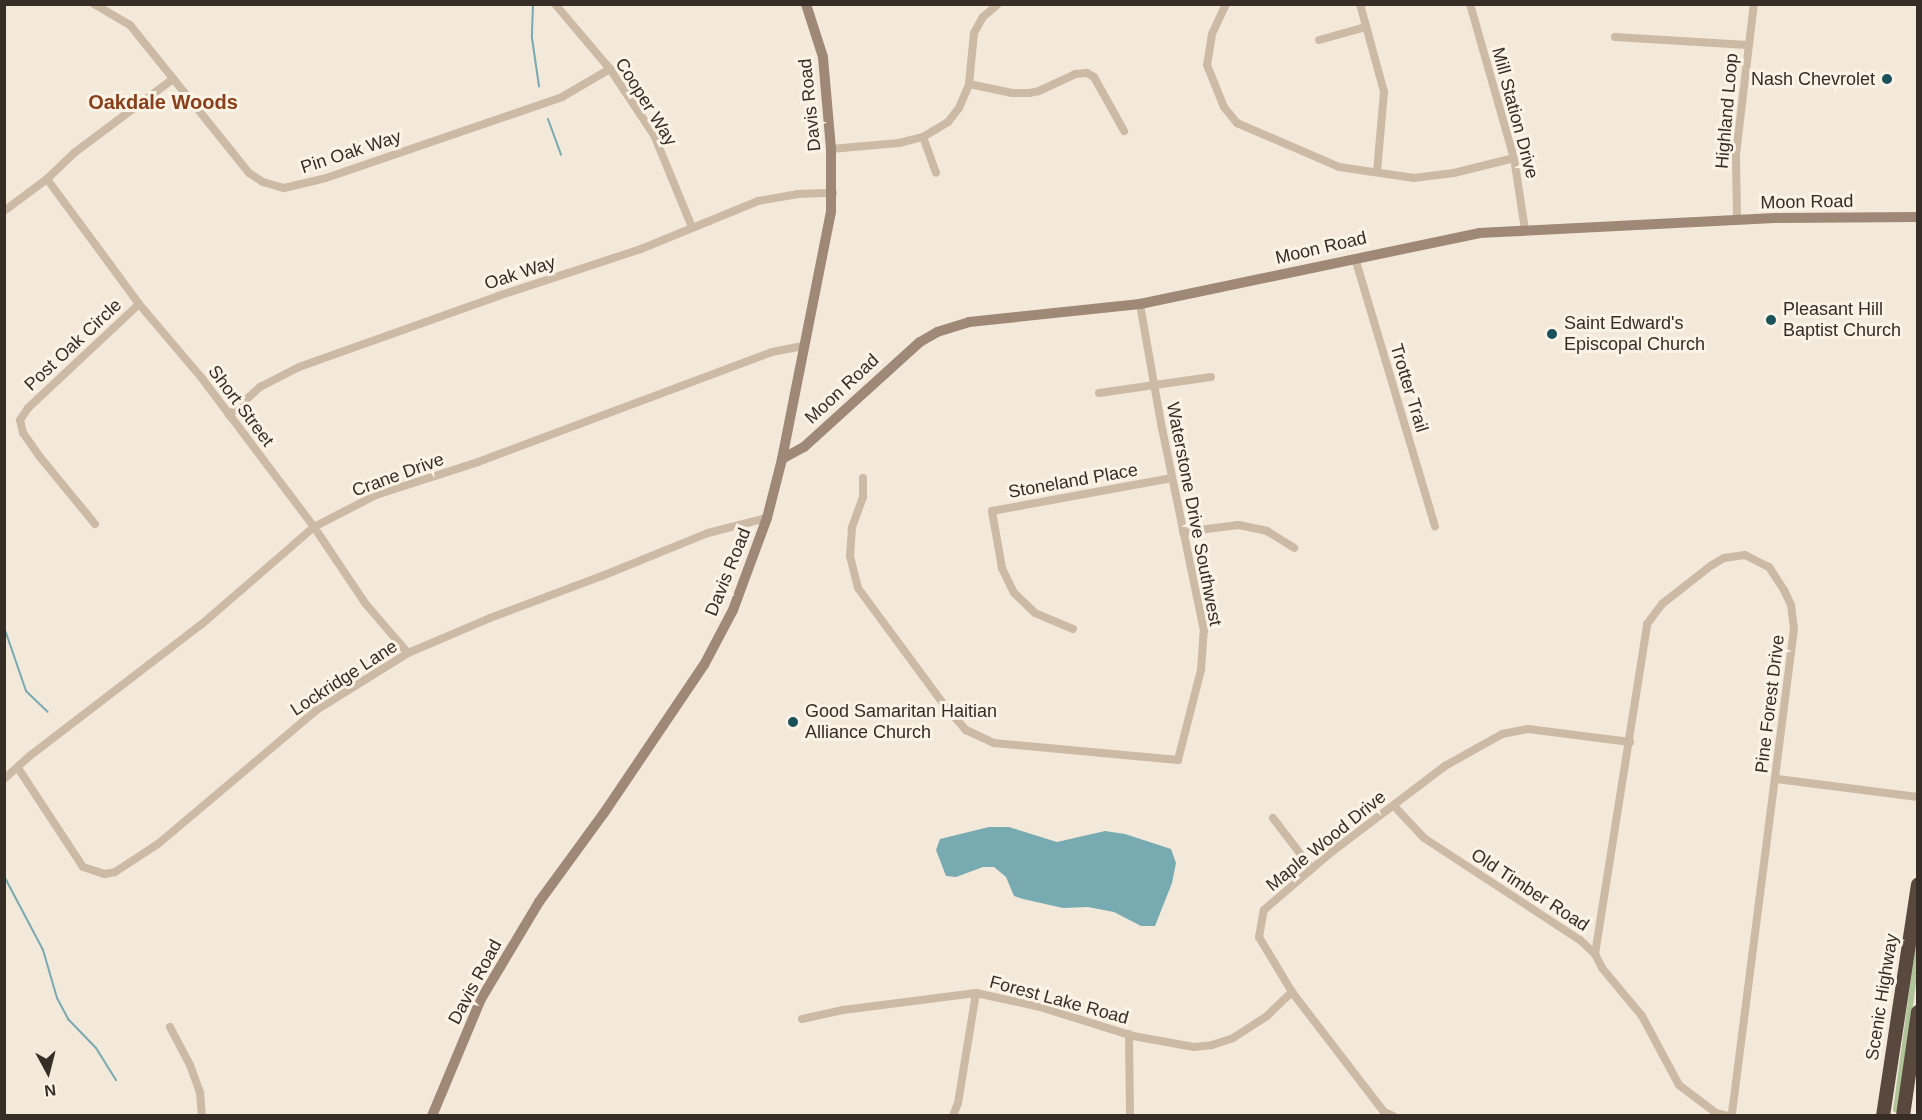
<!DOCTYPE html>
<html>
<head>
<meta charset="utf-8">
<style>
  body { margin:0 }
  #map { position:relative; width:1922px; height:1120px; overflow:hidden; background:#f3e9da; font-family:Helvetica,sans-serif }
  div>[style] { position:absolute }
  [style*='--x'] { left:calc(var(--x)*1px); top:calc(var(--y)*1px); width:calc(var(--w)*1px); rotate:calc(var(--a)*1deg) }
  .green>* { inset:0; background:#b1c399 }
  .water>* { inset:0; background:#77aab1 }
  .stream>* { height:2px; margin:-1px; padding:0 1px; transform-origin:1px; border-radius:1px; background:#77aab1 }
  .street>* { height:8px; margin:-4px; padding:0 4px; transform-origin:4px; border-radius:4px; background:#ccbaa5 }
  .secondary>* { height:10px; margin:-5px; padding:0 5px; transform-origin:5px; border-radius:5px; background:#9f8976 }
  .highway>* { height:14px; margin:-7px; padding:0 7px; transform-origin:7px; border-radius:7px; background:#58483d }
  .dots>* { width:16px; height:16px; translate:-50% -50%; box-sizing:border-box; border:3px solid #faf3e6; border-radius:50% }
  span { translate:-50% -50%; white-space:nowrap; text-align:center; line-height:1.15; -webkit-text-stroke:6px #faf3e6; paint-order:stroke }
  .poi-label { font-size:18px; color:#372d27 }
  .right { translate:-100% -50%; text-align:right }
  .left { translate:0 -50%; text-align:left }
  .street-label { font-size:18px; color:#372d27 }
  .neighbourhood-label { font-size:20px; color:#8a3f1b; font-weight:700 }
  .frame { position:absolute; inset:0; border:6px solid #372d27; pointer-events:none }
  .north { position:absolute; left:18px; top:1042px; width:60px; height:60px; -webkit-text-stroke:4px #faf3e6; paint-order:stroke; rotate:173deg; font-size:16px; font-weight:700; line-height:24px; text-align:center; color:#372d27 }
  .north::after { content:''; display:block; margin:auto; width:21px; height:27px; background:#372d27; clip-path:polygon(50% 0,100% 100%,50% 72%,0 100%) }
</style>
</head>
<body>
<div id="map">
  <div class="green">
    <i style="clip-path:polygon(1917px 934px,1917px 975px,1899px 1113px,1894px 1112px,1893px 1110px)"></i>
  </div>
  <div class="water">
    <i style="clip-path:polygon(989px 827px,1009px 827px,1057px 842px,1105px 831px,1125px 834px,1171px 849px,1176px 863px,1172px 883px,1155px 926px,1141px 926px,1114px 912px,1088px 907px,1063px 908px,1023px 899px,1014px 896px,1006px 877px,994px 867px,983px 867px,956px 877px,946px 876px,936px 850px,940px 839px)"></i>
  </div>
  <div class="stream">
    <i style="--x:533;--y:4;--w:34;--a:92"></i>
    <i style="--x:532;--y:38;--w:49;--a:81.7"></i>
    <i style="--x:548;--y:119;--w:38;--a:70"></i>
    <i style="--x:4;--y:627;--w:68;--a:71"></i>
    <i style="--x:26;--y:691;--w:30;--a:44"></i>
    <i style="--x:4;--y:876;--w:84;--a:62.2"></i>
    <i style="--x:43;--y:950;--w:50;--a:73.7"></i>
    <i style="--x:57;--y:998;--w:24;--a:62"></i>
    <i style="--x:68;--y:1019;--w:40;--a:46"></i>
    <i style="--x:96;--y:1048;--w:38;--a:58"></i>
  </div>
  <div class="street">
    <i style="--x:94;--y:4;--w:42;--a:30.3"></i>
    <i style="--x:130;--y:25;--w:190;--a:51.2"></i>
    <i style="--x:249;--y:173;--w:17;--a:33"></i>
    <i style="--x:263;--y:182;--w:22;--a:16"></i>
    <i style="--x:284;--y:188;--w:43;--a:-13.4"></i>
    <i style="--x:326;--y:178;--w:250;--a:-18.9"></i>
    <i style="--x:562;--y:97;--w:56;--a:-30.3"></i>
    <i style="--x:555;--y:4;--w:85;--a:49.8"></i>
    <i style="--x:610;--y:69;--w:79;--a:56.3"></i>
    <i style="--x:654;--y:135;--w:100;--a:67.6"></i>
    <i style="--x:1226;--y:4;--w:33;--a:115"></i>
    <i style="--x:1212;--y:34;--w:31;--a:99"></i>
    <i style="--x:1207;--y:65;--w:45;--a:68"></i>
    <i style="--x:1224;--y:107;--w:21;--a:51"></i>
    <i style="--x:1237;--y:123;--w:111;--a:23.3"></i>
    <i style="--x:1339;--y:167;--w:76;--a:8.3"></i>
    <i style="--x:1414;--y:178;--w:40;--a:-7.1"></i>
    <i style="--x:1454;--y:173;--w:62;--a:-14"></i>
    <i style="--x:1360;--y:4;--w:91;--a:74.7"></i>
    <i style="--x:1384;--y:92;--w:80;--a:95"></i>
    <i style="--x:1470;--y:4;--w:160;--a:74.1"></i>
    <i style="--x:1514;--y:158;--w:73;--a:81.3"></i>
    <i style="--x:1615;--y:37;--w:133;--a:3.4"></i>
    <i style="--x:1319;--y:40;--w:49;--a:-15.5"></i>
    <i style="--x:969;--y:84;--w:44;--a:11.8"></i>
    <i style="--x:1012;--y:93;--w:17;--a:0"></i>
    <i style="--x:1029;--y:93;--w:10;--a:-11"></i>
    <i style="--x:1039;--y:91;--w:40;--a:-25"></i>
    <i style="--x:1075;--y:74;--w:12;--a:-5"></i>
    <i style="--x:1087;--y:73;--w:8;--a:30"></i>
    <i style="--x:1094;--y:77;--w:62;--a:60.9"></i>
    <i style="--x:923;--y:137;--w:38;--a:70"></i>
    <i style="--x:831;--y:149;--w:68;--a:-5"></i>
    <i style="--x:899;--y:143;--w:25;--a:-14"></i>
    <i style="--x:923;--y:137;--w:29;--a:-31"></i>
    <i style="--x:948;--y:122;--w:18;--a:-52"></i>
    <i style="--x:959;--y:108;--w:26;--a:-67"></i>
    <i style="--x:969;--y:84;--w:51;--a:-84.4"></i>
    <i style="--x:974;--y:33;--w:18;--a:-61"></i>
    <i style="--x:983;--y:17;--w:20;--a:-41"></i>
    <i style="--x:47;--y:179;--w:155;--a:53.6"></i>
    <i style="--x:139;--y:304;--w:96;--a:49.7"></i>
    <i style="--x:201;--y:377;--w:188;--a:53"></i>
    <i style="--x:314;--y:527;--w:92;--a:56.1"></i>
    <i style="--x:365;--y:603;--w:66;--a:49.3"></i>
    <i style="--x:4;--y:211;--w:54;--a:-36.7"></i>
    <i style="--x:47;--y:179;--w:37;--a:-44"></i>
    <i style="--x:74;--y:153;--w:124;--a:-36.8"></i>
    <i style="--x:1737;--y:220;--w:66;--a:-90.9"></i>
    <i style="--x:1736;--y:154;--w:151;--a:-83.2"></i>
    <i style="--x:1355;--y:258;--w:280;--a:73.4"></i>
    <i style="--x:1099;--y:393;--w:113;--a:-8.1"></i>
    <i style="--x:229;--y:415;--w:42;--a:-42.1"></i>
    <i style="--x:260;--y:387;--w:44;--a:-27.1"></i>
    <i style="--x:299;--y:367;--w:211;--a:-19.6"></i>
    <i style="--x:498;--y:296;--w:151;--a:-18.2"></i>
    <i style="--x:641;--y:249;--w:126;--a:-22.3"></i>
    <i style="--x:758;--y:201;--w:41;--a:-9.9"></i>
    <i style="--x:798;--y:194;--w:35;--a:-2"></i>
    <i style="--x:863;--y:478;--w:19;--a:90"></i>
    <i style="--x:863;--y:497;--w:33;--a:110"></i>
    <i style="--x:852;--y:528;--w:28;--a:94"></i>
    <i style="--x:850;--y:556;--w:33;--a:76"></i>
    <i style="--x:858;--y:588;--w:147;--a:53.6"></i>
    <i style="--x:945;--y:706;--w:32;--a:49"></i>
    <i style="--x:966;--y:730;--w:31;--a:25"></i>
    <i style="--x:994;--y:743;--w:185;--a:5.3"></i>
    <i style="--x:1178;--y:760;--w:93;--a:-75.7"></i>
    <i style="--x:1201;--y:670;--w:39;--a:-86"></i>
    <i style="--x:1204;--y:631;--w:206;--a:-101.7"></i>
    <i style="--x:1162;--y:429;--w:127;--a:-100"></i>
    <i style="--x:95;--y:524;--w:87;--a:-129.4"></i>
    <i style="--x:40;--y:457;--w:29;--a:-125"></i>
    <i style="--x:23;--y:433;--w:13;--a:-103"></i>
    <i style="--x:20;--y:420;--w:14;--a:-56"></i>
    <i style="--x:28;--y:408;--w:152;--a:-43.1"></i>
    <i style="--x:1183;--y:532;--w:56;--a:-7.1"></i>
    <i style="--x:1239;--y:525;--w:29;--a:12"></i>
    <i style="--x:1267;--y:531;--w:32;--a:32"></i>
    <i style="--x:1073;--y:629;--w:41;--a:-157.2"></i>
    <i style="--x:1035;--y:613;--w:29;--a:-136"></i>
    <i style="--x:1014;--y:593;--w:28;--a:-116"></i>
    <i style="--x:1002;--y:568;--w:58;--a:-100"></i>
    <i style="--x:992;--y:511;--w:183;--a:-10.4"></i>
    <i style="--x:18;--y:768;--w:118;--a:56.7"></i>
    <i style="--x:83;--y:867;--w:23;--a:18"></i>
    <i style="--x:105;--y:874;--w:10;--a:-11"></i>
    <i style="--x:115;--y:872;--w:51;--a:-33.1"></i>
    <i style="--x:158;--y:844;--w:209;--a:-40.2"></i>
    <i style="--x:318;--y:709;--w:106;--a:-31.9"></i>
    <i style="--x:408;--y:653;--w:89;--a:-23.1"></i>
    <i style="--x:490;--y:618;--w:120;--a:-20.6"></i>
    <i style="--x:602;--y:576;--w:114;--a:-22.1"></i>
    <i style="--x:708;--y:533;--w:61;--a:-14.3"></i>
    <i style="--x:4;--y:779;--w:36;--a:-42"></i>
    <i style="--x:31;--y:755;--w:215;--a:-37.5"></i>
    <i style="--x:202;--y:624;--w:148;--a:-40.9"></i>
    <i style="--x:314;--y:527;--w:70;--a:-27.3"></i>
    <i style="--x:376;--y:495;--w:107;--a:-17.9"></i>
    <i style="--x:478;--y:462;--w:314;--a:-20.5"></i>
    <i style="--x:772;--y:352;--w:33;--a:-11"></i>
    <i style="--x:1777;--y:779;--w:142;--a:7.3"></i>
    <i style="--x:1394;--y:806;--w:44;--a:46.8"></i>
    <i style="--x:1424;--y:838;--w:186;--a:33.2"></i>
    <i style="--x:1580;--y:940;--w:21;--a:43"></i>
    <i style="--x:1595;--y:954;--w:16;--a:63"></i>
    <i style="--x:1602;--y:968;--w:62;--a:50.2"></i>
    <i style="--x:1642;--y:1016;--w:78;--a:61.8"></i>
    <i style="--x:1679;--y:1085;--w:46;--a:37.1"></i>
    <i style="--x:1716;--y:1113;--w:12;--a:14"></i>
    <i style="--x:1273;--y:818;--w:64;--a:52.6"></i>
    <i style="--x:1595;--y:954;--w:334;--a:-81"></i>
    <i style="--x:1647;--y:624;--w:25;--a:-53"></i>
    <i style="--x:1662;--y:604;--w:63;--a:-38"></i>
    <i style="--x:1712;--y:565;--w:14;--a:-30"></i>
    <i style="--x:1724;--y:558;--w:21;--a:-8"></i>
    <i style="--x:1745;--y:555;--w:27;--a:27"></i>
    <i style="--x:1769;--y:567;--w:27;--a:57"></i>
    <i style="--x:1784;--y:590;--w:17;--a:65"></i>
    <i style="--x:1791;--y:605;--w:24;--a:83"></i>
    <i style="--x:1794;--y:629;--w:491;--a:97.3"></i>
    <i style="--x:802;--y:1019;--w:42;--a:-12.4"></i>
    <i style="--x:843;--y:1010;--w:134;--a:-7.3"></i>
    <i style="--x:976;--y:993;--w:66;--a:12.3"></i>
    <i style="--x:1040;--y:1007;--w:97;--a:17.3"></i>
    <i style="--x:1133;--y:1036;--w:62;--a:10.2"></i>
    <i style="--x:1194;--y:1047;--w:18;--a:-6"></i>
    <i style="--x:1212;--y:1045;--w:22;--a:-18"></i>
    <i style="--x:1233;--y:1038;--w:40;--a:-32.9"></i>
    <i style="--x:1267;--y:1016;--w:35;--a:-44"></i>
    <i style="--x:170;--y:1027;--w:43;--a:62.2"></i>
    <i style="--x:190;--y:1065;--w:30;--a:70"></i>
    <i style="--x:200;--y:1093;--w:23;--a:85"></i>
    <i style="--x:1129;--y:1034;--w:82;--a:89.3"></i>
    <i style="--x:953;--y:1116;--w:14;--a:-69"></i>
    <i style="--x:958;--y:1103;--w:111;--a:-80.7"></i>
    <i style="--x:1393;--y:1116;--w:10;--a:-156"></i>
    <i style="--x:1384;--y:1112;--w:151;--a:-127.5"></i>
    <i style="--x:1292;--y:992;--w:64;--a:-121"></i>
    <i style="--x:1259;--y:937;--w:27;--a:-80"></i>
    <i style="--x:1264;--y:910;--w:86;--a:-40.7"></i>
    <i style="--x:1329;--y:854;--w:146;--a:-37.2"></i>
    <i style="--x:1445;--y:766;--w:65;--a:-29.3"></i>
    <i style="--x:1502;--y:734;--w:26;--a:-11"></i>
    <i style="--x:1528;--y:729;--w:103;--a:7.3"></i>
  </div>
  <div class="secondary">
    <i style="--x:782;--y:459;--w:25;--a:-29"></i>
    <i style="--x:804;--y:447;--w:156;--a:-42.2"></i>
    <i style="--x:920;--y:342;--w:20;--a:-30"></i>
    <i style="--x:937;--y:332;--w:34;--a:-17"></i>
    <i style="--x:969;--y:322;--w:172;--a:-6"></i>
    <i style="--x:1140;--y:304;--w:346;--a:-11.8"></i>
    <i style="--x:1479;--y:233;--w:296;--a:-2.9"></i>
    <i style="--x:1775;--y:218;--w:143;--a:-0.4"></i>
    <i style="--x:432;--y:1116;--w:127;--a:-67.3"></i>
    <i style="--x:481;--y:999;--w:113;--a:-59.1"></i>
    <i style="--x:539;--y:902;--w:110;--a:-53.9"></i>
    <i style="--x:604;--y:813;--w:179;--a:-56"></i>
    <i style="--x:704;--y:665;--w:62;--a:-62.2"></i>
    <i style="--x:733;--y:610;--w:98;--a:-69.7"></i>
    <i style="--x:767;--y:518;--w:61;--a:-75.7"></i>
    <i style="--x:782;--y:459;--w:252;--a:-78.8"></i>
    <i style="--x:831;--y:212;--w:63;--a:-90"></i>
    <i style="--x:831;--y:149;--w:92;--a:-95"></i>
    <i style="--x:823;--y:57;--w:56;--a:-107.8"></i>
  </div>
  <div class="highway">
    <i style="--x:1883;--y:1116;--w:234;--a:-81.4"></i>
    <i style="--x:1903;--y:1116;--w:105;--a:-81.8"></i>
  </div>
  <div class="dots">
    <i style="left:1887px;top:79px;background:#1a515a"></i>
    <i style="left:1771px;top:320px;background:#1a515a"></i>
    <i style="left:1552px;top:334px;background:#1a515a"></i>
    <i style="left:793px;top:722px;background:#1a515a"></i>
  </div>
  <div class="poi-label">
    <span class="right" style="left:1875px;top:79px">Nash Chevrolet</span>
    <span class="left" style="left:1783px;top:320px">Pleasant Hill<br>Baptist Church</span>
    <span class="left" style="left:1564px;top:334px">Saint Edward's<br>Episcopal Church</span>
    <span class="left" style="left:805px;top:722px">Good Samaritan Haitian<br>Alliance Church</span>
  </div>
  <div class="street-label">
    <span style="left:646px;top:102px;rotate:58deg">Cooper Way</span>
    <span style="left:810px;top:105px;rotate:-96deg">Davis Road</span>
    <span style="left:1727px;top:111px;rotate:-85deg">Highland Loop</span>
    <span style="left:1515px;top:113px;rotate:75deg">Mill Station Drive</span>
    <span style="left:351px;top:152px;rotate:-18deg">Pin Oak Way</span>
    <span style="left:1807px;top:202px;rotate:-1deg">Moon Road</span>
    <span style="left:1321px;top:248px;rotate:-13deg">Moon Road</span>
    <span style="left:520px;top:273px;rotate:-18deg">Oak Way</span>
    <span style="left:73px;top:345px;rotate:-43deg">Post Oak Circle</span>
    <span style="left:1409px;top:388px;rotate:73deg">Trotter Trail</span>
    <span style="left:842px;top:389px;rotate:-43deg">Moon Road</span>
    <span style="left:241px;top:406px;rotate:53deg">Short Street</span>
    <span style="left:398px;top:475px;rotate:-20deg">Crane Drive</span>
    <span style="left:1073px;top:481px;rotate:-10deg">Stoneland Place</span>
    <span style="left:1194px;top:514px;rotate:79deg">Waterstone Drive Southwest</span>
    <span style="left:728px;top:572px;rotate:-68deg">Davis Road</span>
    <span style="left:344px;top:678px;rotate:-33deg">Lockridge Lane</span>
    <span style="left:1770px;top:704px;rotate:-83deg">Pine Forest Drive</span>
    <span style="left:1326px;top:841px;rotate:-39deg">Maple Wood Drive</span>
    <span style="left:1530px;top:890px;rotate:33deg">Old Timber Road</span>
    <span style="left:475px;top:982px;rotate:-62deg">Davis Road</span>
    <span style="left:1882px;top:997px;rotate:-81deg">Scenic Highway</span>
    <span style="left:1059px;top:1000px;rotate:15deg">Forest Lake Road</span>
  </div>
  <div class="neighbourhood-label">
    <span style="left:163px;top:102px">Oakdale Woods</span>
  </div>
  <div class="frame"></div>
  <div class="north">N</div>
</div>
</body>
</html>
